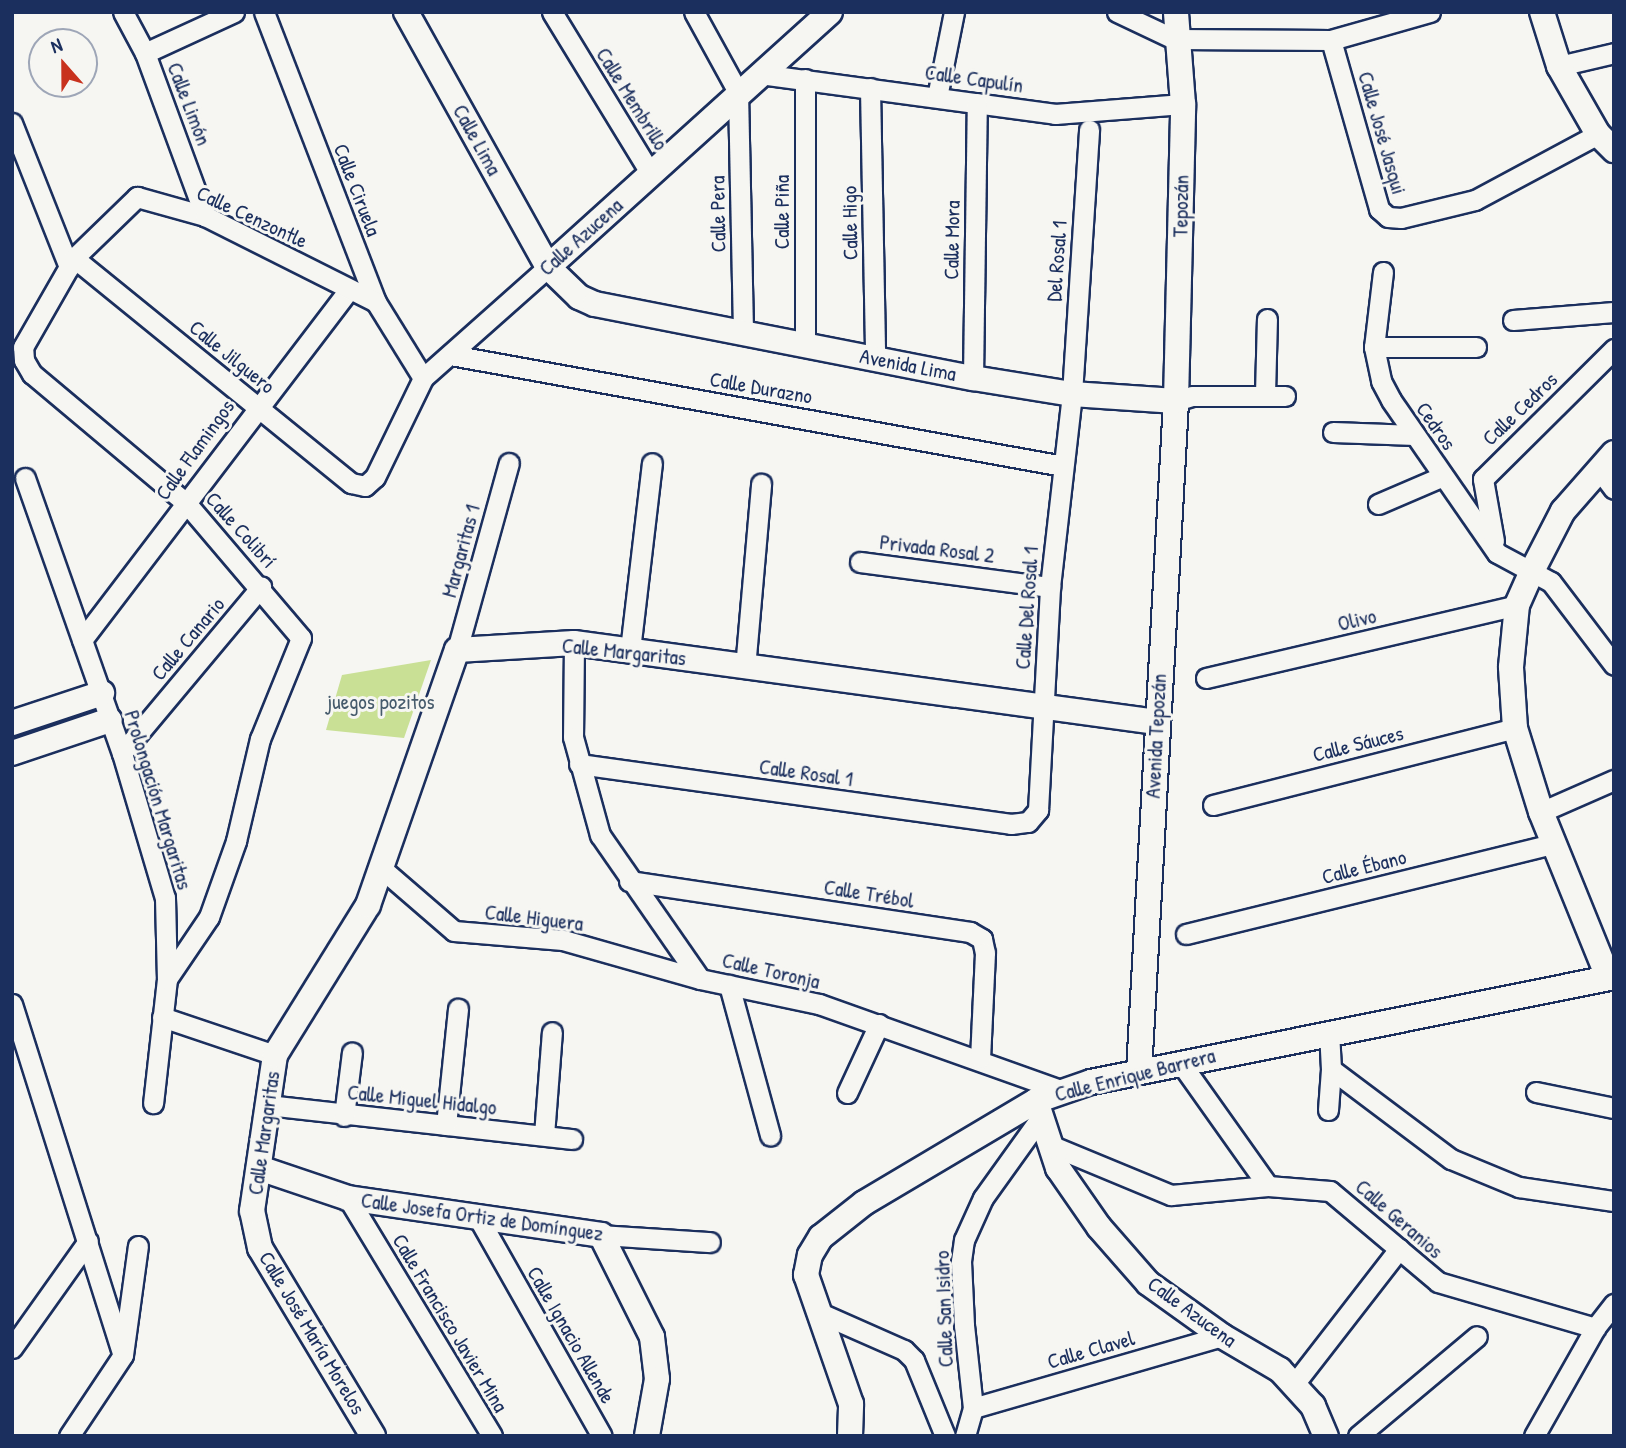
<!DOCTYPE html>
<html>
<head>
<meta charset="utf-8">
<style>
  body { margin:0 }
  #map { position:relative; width:1626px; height:1448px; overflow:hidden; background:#f6f6f2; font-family:"Patrick Hand",sans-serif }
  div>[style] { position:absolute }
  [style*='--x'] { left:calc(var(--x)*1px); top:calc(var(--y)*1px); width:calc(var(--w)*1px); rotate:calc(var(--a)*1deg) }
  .green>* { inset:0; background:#c9e095 }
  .roads { filter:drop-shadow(2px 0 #1b2f5e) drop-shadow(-2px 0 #1b2f5e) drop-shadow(0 2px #1b2f5e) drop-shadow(0 -2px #1b2f5e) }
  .minor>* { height:19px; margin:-9.5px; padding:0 9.5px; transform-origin:9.5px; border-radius:9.5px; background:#f6f6f2 }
  .tertiary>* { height:24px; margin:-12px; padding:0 12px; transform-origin:12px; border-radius:12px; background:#f6f6f2 }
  span { translate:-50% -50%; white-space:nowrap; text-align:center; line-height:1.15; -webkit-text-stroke:6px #f6f6f2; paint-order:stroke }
  .street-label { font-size:21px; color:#1b2f5e }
  .park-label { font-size:21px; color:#465b6c }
  .frame { position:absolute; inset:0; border:14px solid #1b2f5e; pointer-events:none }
  .north { position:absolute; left:28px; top:28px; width:70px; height:70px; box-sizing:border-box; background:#f6f6f2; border:2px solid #9ea6b7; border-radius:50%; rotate:339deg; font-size:19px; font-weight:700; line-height:28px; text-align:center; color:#1b2f5e }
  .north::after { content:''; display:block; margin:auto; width:24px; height:32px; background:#c8321e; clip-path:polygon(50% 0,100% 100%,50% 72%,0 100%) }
</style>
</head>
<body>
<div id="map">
  <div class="green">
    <i style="clip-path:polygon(431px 660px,404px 738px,326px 730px,342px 675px)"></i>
  </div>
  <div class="roads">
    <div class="minor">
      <i style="--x:123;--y:12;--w:47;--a:61.8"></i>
      <i style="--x:145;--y:53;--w:174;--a:69.8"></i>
      <i style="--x:264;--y:12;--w:311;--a:68.9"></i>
      <i style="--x:376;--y:302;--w:89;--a:58.3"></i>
      <i style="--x:552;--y:12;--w:190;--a:58.6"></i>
      <i style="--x:694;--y:12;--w:91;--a:61.2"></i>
      <i style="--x:738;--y:92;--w:242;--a:88.8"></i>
      <i style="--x:1117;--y:12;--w:63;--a:25.3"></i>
      <i style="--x:1174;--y:39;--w:157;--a:0.4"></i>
      <i style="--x:1331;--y:40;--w:103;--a:-15.8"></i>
      <i style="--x:1331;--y:40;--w:176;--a:74.1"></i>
      <i style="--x:1379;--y:209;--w:12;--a:42"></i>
      <i style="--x:1388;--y:217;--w:13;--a:4"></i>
      <i style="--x:1401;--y:218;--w:76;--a:-13.7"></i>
      <i style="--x:1475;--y:200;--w:140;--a:-28.2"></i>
      <i style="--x:145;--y:53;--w:98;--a:-24.7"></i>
      <i style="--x:1559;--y:66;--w:57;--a:-13.3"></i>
      <i style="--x:760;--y:74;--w:298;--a:7.7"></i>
      <i style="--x:1055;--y:114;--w:128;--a:-4.5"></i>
      <i style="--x:805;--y:79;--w:266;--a:90"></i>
      <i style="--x:870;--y:88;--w:270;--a:88.9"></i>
      <i style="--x:937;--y:97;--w:87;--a:-78.7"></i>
      <i style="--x:12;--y:123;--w:155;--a:68.4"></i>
      <i style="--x:74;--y:258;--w:357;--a:39.1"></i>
      <i style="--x:351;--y:483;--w:14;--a:12"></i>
      <i style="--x:365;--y:486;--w:13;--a:-42"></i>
      <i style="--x:375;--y:477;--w:110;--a:-64.1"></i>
      <i style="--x:423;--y:378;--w:167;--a:-41.6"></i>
      <i style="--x:1383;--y:272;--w:76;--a:96.8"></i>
      <i style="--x:1374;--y:347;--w:35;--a:78"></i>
      <i style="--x:1381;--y:381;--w:21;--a:62"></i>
      <i style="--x:1391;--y:400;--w:186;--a:55.3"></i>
      <i style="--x:1497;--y:553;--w:61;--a:28.2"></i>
      <i style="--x:1551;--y:582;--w:104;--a:52.8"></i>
      <i style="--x:1513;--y:320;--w:101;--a:-4.5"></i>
      <i style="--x:1374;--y:347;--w:102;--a:0"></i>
      <i style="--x:451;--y:355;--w:622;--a:10.28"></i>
      <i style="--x:973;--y:378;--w:275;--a:-89.2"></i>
      <i style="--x:1265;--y:394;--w:75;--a:-88.5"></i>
      <i style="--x:1176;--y:401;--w:17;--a:-17"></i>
      <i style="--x:1192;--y:396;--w:93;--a:0"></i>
      <i style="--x:1333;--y:432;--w:82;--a:2.1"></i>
      <i style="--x:1598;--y:468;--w:26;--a:53"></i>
      <i style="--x:25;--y:478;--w:292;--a:70.6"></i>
      <i style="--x:122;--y:753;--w:151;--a:73.5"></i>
      <i style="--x:165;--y:898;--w:81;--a:88.6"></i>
      <i style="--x:167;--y:979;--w:125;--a:96.4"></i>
      <i style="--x:1378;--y:504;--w:71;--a:-23.3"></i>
      <i style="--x:1494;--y:541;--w:63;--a:-100.1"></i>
      <i style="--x:1483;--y:479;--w:185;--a:-44.8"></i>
      <i style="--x:860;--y:562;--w:192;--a:7.5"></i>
      <i style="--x:82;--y:640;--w:440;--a:-52.7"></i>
      <i style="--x:574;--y:643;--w:94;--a:90.6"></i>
      <i style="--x:573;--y:737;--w:102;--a:74.6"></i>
      <i style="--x:600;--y:835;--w:175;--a:55.2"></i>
      <i style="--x:457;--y:650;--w:194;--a:-74.5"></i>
      <i style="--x:630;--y:650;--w:188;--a:-83.3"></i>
      <i style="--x:745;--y:668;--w:185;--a:-85"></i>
      <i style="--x:1206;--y:678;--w:319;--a:-13.2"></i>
      <i style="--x:122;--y:753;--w:217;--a:-50.1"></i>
      <i style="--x:579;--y:764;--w:436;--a:7.9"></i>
      <i style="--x:1011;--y:824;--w:17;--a:-7"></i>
      <i style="--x:1028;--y:822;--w:16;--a:-50"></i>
      <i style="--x:1038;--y:810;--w:223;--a:-86.9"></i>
      <i style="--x:1050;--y:587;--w:194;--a:-83.5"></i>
      <i style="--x:1072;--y:394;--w:265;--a:-86.3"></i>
      <i style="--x:1213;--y:805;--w:312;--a:-14.3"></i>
      <i style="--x:1541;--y:812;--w:80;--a:-23.7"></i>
      <i style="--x:381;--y:868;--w:96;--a:40.8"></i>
      <i style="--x:454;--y:931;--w:109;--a:4.7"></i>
      <i style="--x:563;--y:940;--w:142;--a:15.9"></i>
      <i style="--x:700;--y:979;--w:122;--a:11.9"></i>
      <i style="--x:819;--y:1004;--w:259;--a:19.6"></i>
      <i style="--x:629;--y:881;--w:345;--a:8.5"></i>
      <i style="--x:970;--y:932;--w:14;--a:30"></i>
      <i style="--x:982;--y:939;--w:14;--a:78"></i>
      <i style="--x:985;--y:953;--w:105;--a:92.7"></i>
      <i style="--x:1186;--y:934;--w:378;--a:-13.8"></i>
      <i style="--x:167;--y:979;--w:75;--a:-55.9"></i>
      <i style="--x:209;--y:917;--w:81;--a:-70.4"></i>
      <i style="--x:236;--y:841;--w:105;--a:-76.8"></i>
      <i style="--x:260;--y:739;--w:109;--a:-67.9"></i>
      <i style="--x:301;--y:638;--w:177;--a:-130.4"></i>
      <i style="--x:186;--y:503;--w:201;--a:-140"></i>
      <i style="--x:32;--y:374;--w:16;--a:-120"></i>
      <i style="--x:24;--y:360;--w:13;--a:-94"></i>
      <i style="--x:23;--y:347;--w:103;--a:-60.2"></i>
      <i style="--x:74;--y:258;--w:88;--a:-44.1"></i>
      <i style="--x:137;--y:197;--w:71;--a:15.6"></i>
      <i style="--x:205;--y:216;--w:191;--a:26.7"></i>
      <i style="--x:729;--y:985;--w:156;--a:74.7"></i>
      <i style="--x:12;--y:1004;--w:368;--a:72.5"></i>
      <i style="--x:162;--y:1017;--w:119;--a:18.6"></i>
      <i style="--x:1329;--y:1031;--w:38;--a:87"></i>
      <i style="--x:1331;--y:1069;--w:150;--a:36.9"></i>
      <i style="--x:1451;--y:1159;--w:74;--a:22.4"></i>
      <i style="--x:1519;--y:1187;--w:96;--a:8.4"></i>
      <i style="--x:1180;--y:1062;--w:152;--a:54.6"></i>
      <i style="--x:1536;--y:1092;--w:80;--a:11.6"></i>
      <i style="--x:847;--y:1093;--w:76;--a:-65.1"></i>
      <i style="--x:268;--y:1105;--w:306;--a:6.4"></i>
      <i style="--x:1328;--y:1110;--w:41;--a:-85.8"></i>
      <i style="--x:344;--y:1116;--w:64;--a:-82.9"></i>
      <i style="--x:446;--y:1125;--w:117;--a:-84.1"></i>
      <i style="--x:544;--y:1135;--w:103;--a:-85.6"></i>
      <i style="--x:1050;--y:1145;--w:131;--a:22.5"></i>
      <i style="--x:1171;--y:1195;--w:97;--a:-5.3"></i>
      <i style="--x:1268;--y:1186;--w:62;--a:4.6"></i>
      <i style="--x:1330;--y:1191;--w:141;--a:40.1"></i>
      <i style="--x:1438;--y:1282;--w:164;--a:16.3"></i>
      <i style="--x:348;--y:1198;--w:278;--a:58.8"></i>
      <i style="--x:479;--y:1219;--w:249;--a:60.5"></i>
      <i style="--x:601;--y:1235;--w:109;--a:3.7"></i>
      <i style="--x:820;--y:1313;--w:92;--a:23.8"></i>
      <i style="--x:904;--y:1350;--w:14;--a:45"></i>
      <i style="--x:914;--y:1360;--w:82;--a:67.8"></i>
      <i style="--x:12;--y:1348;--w:131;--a:-54.6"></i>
      <i style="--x:1295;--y:1383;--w:170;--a:-52.2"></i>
      <i style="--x:973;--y:1408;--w:259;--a:-16.1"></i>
      <i style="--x:69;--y:1436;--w:97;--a:-56.3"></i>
      <i style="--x:123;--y:1355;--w:110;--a:-82.2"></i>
      <i style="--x:965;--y:1436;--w:29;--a:-74"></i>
      <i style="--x:973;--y:1408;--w:83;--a:-96.2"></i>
      <i style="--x:964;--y:1325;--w:64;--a:-92.7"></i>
      <i style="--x:961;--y:1261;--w:21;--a:-82"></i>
      <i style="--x:964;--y:1240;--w:46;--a:-65.7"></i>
      <i style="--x:983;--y:1198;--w:100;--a:-54.4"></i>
      <i style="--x:1358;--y:1436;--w:155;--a:-40"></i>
      <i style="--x:1534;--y:1436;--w:124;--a:-60.5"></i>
      <i style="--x:1595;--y:1328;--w:31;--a:-52"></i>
    </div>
    <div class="tertiary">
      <i style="--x:406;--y:12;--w:292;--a:60.9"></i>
      <i style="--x:548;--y:267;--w:43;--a:44.1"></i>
      <i style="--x:579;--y:297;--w:17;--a:24"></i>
      <i style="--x:595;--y:304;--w:385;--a:11.1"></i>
      <i style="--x:973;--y:378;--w:100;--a:9.2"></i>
      <i style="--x:1072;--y:394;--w:104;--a:3.9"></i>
      <i style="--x:1542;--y:12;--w:57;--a:72.5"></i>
      <i style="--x:1559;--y:66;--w:78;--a:60.2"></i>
      <i style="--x:1598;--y:134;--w:23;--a:45"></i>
      <i style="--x:548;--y:267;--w:380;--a:-42.1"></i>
      <i style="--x:12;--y:723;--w:95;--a:-18.4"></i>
      <i style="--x:12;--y:753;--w:103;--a:-18.6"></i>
      <i style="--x:1608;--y:977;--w:178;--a:-112.1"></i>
      <i style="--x:1541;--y:812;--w:88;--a:-107.2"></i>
      <i style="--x:1515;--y:728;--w:61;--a:-93.8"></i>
      <i style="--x:1511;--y:667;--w:62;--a:-84.5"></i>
      <i style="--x:1517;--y:605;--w:37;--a:-66"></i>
      <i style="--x:1532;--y:571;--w:68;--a:-62.7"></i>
      <i style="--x:1563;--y:511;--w:77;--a:-48.7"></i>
      <i style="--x:1139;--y:1072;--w:672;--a:-86.84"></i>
      <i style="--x:1176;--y:401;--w:297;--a:-88.6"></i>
      <i style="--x:1183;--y:104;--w:92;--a:-94.4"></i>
      <i style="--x:1036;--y:1101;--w:71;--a:71.8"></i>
      <i style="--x:1058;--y:1168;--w:72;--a:55.2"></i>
      <i style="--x:1099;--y:1227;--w:74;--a:48.8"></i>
      <i style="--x:1148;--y:1283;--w:91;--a:35.6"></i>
      <i style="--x:1222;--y:1336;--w:67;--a:30.4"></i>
      <i style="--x:1280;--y:1370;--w:49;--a:47.5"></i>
      <i style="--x:1313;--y:1406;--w:33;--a:67"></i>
      <i style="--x:259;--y:1168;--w:94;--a:18.6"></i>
      <i style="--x:348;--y:1198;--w:256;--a:8.3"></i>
      <i style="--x:601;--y:1235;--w:114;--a:63.4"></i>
      <i style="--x:652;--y:1337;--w:42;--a:83.2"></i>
      <i style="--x:657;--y:1379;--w:58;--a:100"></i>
      <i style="--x:373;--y:1436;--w:219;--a:-121"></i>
      <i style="--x:260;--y:1248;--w:38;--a:-102"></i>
      <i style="--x:252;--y:1211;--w:158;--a:-81.6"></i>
      <i style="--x:275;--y:1055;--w:176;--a:-58.2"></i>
      <i style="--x:368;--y:905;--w:270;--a:-70.8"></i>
      <i style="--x:457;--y:650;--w:117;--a:-3.4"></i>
      <i style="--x:574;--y:643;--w:588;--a:7.72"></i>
      <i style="--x:850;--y:1436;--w:32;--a:-88"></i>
      <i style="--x:851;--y:1404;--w:137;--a:-109.2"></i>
      <i style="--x:806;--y:1275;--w:20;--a:-79"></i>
      <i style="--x:810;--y:1255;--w:21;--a:-59"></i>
      <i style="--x:821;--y:1237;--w:55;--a:-38.3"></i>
      <i style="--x:864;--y:1203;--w:200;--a:-30.7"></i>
      <i style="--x:1036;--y:1101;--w:58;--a:-19.1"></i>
      <i style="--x:1091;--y:1082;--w:533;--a:-11.35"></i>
    </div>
  </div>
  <div class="street-label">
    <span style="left:974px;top:79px;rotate:8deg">Calle Capulín</span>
    <span style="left:632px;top:99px;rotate:58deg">Calle Membrillo</span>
    <span style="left:189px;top:104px;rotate:69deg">Calle Limón</span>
    <span style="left:1382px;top:133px;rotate:74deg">Calle José Jasqui</span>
    <span style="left:477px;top:140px;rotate:61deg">Calle Lima</span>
    <span style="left:357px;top:190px;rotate:69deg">Calle Ciruela</span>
    <span style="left:1181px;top:206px;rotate:-89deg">Tepozán</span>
    <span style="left:782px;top:212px;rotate:-90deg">Calle Piña</span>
    <span style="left:718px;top:214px;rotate:-91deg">Calle Pera</span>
    <span style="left:252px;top:217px;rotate:25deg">Calle Cenzontle</span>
    <span style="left:850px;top:223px;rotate:-91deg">Calle Higo</span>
    <span style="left:581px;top:237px;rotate:-42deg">Calle Azucena</span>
    <span style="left:952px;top:240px;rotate:-89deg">Calle Mora</span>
    <span style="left:1057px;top:261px;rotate:-86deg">Del Rosal 1</span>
    <span style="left:232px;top:357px;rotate:39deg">Calle Jilguero</span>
    <span style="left:908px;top:365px;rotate:11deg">Avenida Lima</span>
    <span style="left:761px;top:388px;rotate:10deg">Calle Durazno</span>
    <span style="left:1520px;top:409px;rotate:-44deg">Calle Cedros</span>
    <span style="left:1436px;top:426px;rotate:55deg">Cedros</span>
    <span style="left:195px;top:450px;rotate:-54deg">Calle Flamingos</span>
    <span style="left:241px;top:530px;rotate:48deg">Calle Colibrí</span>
    <span style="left:937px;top:549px;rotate:7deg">Privada Rosal 2</span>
    <span style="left:461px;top:551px;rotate:-75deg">Margaritas 1</span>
    <span style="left:1027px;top:608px;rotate:-86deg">Calle Del Rosal 1</span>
    <span style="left:1357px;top:620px;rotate:-13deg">Olivo</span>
    <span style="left:188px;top:639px;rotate:-50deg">Calle Canario</span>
    <span style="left:624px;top:652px;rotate:6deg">Calle Margaritas</span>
    <span style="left:1156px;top:736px;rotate:-87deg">Avenida Tepozán</span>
    <span style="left:1358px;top:744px;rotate:-14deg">Calle Sáuces</span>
    <span style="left:806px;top:773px;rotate:8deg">Calle Rosal 1</span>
    <span style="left:158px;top:800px;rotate:73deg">Prolongación Margaritas</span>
    <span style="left:1364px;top:867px;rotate:-14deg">Calle Ébano</span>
    <span style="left:869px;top:894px;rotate:9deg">Calle Trébol</span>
    <span style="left:534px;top:918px;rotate:7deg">Calle Higuera</span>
    <span style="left:771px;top:971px;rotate:13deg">Calle Toronja</span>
    <span style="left:1135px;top:1075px;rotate:-14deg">Calle Enrique Barrera</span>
    <span style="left:422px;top:1100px;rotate:6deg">Calle Miguel Hidalgo</span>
    <span style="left:264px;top:1133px;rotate:-82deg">Calle Margaritas</span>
    <span style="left:482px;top:1217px;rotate:8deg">Calle Josefa Ortiz de Domínguez</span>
    <span style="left:1399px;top:1219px;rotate:41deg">Calle Geranios</span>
    <span style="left:944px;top:1309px;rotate:-92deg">Calle San Isidro</span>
    <span style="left:1192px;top:1312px;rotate:36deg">Calle Azucena</span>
    <span style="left:450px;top:1323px;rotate:59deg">Calle Francisco Javier Mina</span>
    <span style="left:312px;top:1333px;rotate:59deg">Calle José María Morelos</span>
    <span style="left:571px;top:1335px;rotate:60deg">Calle Ignacio Allende</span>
    <span style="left:1091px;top:1350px;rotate:-16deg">Calle Clavel</span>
  </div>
  <div class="park-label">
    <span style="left:381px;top:702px">juegos pozitos</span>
  </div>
  <div class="frame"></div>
  <div class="north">N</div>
</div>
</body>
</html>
